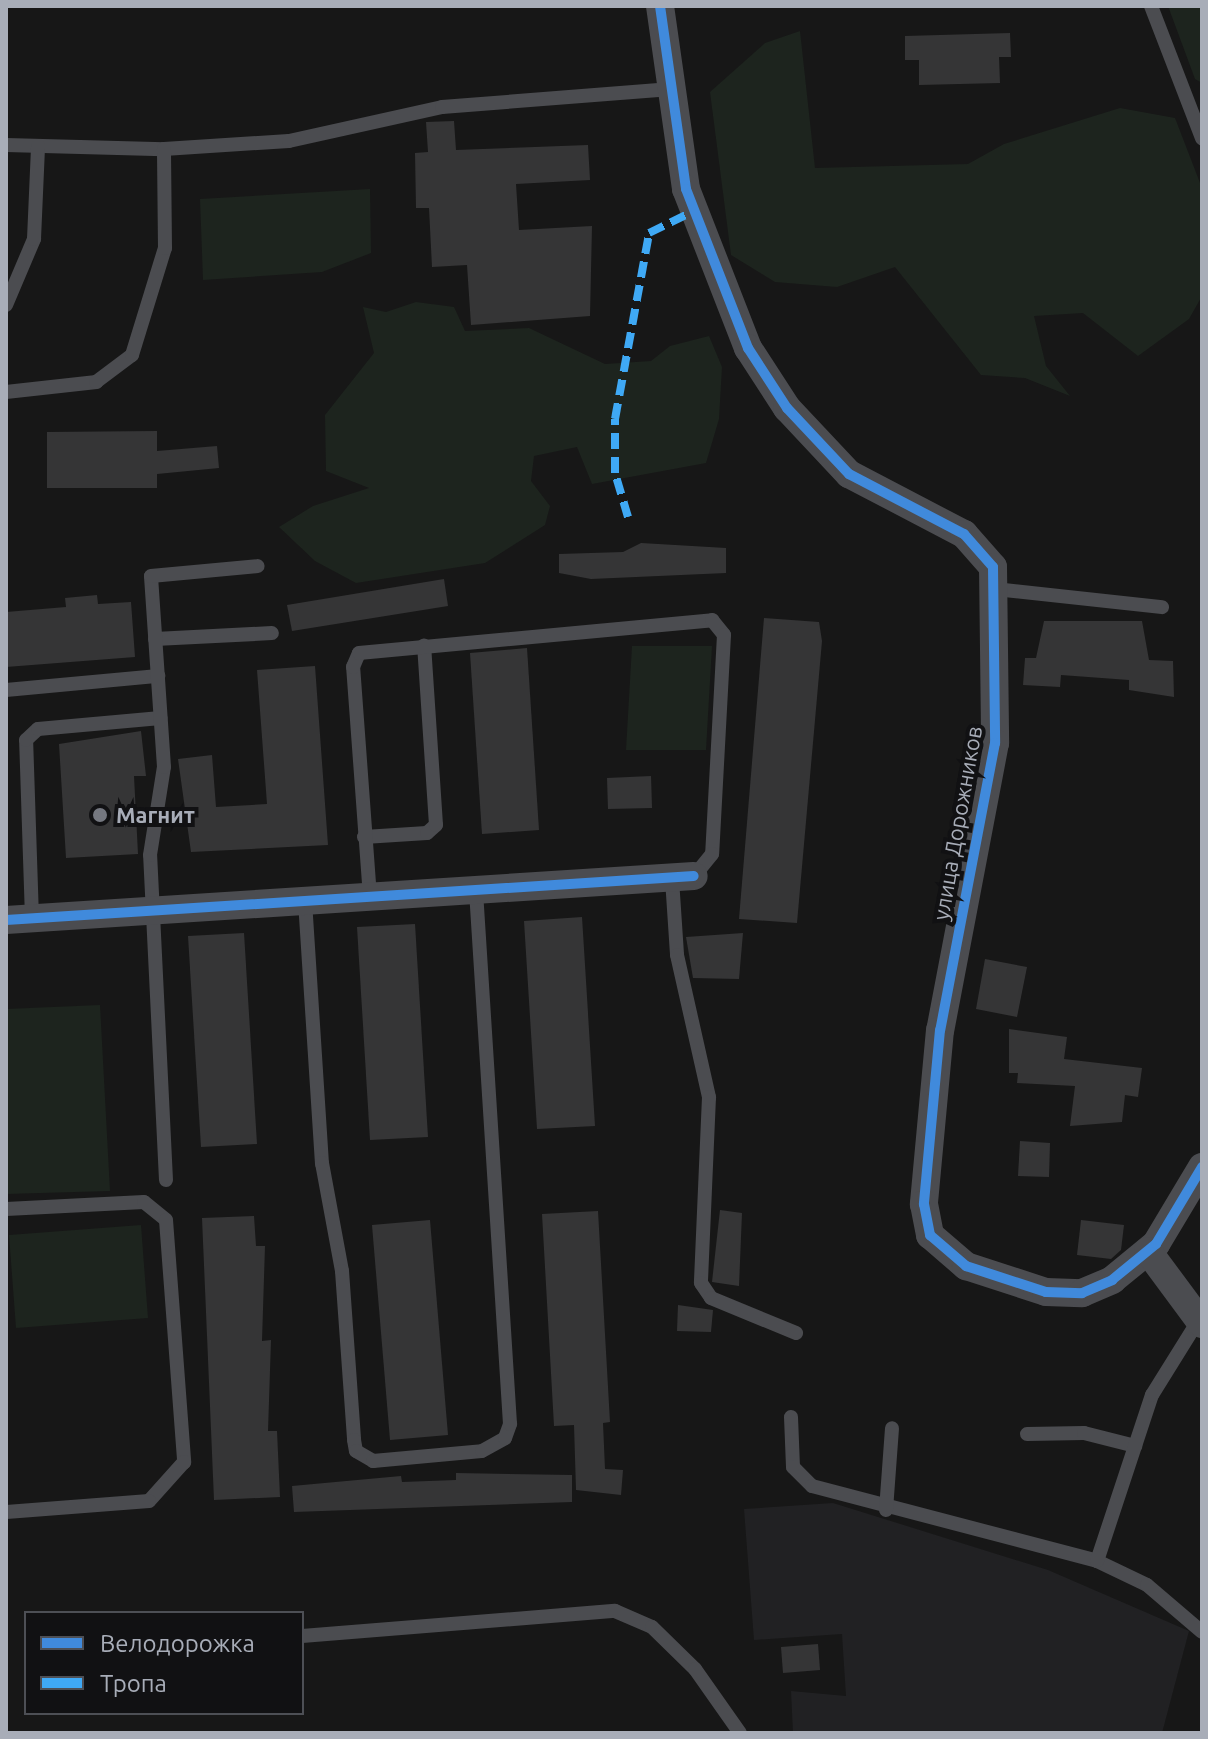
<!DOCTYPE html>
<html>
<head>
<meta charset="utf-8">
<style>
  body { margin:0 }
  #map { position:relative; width:1208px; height:1739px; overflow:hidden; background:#171717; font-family:Ubuntu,sans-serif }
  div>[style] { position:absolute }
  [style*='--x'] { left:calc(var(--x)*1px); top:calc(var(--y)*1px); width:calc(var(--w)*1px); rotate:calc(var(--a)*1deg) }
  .built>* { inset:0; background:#212123 }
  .green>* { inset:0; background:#1d241e }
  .building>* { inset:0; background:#353536 }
  .lane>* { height:14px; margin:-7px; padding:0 7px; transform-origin:7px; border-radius:7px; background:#4b4c50 }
  .street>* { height:28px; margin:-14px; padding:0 14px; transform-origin:14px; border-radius:14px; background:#4b4c50 }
  .quiet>* { height:8px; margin-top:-4px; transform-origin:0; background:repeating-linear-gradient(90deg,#3fa9f5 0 16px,transparent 0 24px) }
  .cycleway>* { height:10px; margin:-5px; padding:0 5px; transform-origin:5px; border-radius:5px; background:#408adc }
  .dots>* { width:22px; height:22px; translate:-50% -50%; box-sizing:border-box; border:4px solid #111113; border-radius:50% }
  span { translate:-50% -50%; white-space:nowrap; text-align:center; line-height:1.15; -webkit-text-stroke:8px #111113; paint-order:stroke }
  .poi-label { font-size:22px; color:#a8adb8; font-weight:700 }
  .left { translate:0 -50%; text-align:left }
  .street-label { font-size:22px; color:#a8adb8 }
  .frame { position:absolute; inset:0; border:8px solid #a8adb8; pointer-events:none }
  .legend { position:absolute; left:24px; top:1611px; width:280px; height:104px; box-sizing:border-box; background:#111113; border:2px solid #4d4f55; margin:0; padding:10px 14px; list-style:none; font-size:24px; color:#a8adb8 }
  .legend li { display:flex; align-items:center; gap:16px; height:40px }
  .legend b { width:40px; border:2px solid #4d4f55 }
</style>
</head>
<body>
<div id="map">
  <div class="built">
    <i style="clip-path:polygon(833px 1503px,1048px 1570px,1189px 1631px,1162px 1733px,793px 1733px,791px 1691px,846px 1696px,842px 1634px,754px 1640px,744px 1509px)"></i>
  </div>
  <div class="green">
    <i style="clip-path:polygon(1168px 6px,1202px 6px,1202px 83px,1195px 79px)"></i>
    <i style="clip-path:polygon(800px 31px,815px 168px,968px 164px,1004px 144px,1120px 108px,1175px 118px,1202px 188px,1202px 296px,1189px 319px,1138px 356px,1083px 313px,1034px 316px,1046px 366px,1070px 396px,1025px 378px,981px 375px,895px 267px,837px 287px,775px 282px,731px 255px,710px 92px,765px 43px)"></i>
    <i style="clip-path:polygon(370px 189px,371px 253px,322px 272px,203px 280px,200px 199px)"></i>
    <i style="clip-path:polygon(416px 302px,454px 307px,465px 331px,529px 328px,605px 364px,651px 361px,670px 346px,709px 336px,722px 367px,719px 419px,706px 463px,592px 484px,577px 447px,534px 456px,531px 481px,550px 506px,545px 525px,485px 563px,356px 583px,315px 561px,279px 527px,313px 506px,369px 488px,326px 471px,325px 415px,374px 353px,363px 307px,386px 312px)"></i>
    <i style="clip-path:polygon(632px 646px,712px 646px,706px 750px,626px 750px)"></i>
    <i style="clip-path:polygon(100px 1005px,110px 1191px,6px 1194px,6px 1009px)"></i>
    <i style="clip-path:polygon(141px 1225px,148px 1318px,16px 1328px,9px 1235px)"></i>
  </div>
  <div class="building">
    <i style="clip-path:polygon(1010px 33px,1011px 57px,999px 57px,1000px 83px,919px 85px,919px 60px,905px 60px,905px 36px)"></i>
    <i style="clip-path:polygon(454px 121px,456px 150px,588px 145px,590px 180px,516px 184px,519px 230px,592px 226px,590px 316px,471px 325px,467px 265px,432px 267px,429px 208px,416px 208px,415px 153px,428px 152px,426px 122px)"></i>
    <i style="clip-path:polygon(157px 431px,157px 451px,217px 446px,219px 468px,157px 474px,157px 488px,47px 488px,47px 432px)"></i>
    <i style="clip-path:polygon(641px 543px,726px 548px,726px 573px,591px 579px,559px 573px,559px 554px,623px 552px)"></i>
    <i style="clip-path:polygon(444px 579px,448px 606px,292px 631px,287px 605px)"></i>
    <i style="clip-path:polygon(97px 595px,98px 604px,131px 602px,135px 657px,6px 667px,6px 612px,66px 607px,65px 598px)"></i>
    <i style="clip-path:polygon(764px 618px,819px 622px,822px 641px,797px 923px,739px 919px)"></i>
    <i style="clip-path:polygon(1044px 621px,1142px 621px,1149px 660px,1173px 661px,1174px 697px,1129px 690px,1129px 680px,1061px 675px,1060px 687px,1023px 685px,1025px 658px,1036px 658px)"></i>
    <i style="clip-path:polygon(527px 648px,539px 830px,482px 834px,470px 653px)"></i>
    <i style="clip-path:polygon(315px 666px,328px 845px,191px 852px,178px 759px,212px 755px,216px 807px,267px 804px,257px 670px)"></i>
    <i style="clip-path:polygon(141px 731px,146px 776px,134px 776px,138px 854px,66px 858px,59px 744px)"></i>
    <i style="clip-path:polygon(651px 776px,652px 808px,608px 809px,607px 778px)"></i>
    <i style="clip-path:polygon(582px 917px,595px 1126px,537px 1129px,524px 921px)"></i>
    <i style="clip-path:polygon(415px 924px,428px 1137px,370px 1140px,357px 927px)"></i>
    <i style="clip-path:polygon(244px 933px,257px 1144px,201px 1147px,188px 936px)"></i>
    <i style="clip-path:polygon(743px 933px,739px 979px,693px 978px,686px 937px)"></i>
    <i style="clip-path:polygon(985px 959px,1027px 967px,1017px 1017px,976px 1009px)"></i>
    <i style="clip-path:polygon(1009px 1029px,1067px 1037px,1064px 1059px,1142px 1068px,1138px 1097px,1125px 1095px,1122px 1122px,1070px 1126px,1075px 1086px,1017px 1083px,1018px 1073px,1009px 1073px)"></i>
    <i style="clip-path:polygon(1020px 1141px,1050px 1143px,1049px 1177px,1018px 1176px)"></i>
    <i style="clip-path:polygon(720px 1210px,742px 1213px,739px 1286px,712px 1282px)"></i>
    <i style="clip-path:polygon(598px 1211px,610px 1422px,603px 1423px,605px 1469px,623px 1470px,621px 1495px,576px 1490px,574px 1425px,554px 1426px,542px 1214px)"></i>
    <i style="clip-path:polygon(254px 1216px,256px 1246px,265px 1246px,262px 1341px,271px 1340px,268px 1431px,277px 1431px,280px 1497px,214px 1500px,202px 1218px)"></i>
    <i style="clip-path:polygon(430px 1220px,448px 1435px,390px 1440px,372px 1225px)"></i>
    <i style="clip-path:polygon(1081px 1220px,1124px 1225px,1121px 1250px,1111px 1259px,1077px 1255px)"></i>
    <i style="clip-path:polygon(678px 1305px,713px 1310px,711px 1332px,677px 1331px)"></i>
    <i style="clip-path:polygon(456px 1473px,572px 1475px,572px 1502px,294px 1512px,292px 1486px,401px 1476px,402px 1482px,456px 1480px)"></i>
    <i style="clip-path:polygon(818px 1644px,820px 1670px,783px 1673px,781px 1647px)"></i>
  </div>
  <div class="lane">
    <i style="--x:1151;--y:6;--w:142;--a:68.9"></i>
    <i style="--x:6;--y:145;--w:158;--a:1.5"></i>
    <i style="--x:164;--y:149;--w:125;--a:-3.7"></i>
    <i style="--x:289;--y:141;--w:157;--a:-12.5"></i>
    <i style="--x:442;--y:107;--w:230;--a:-4.5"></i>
    <i style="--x:6;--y:305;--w:72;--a:-67"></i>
    <i style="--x:34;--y:239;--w:93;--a:-87.5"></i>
    <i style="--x:6;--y:392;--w:91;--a:-6.3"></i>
    <i style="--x:96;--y:382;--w:45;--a:-36.9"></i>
    <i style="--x:132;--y:355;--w:112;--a:-72.9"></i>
    <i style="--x:165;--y:248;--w:99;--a:-90.6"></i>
    <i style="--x:995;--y:589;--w:168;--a:6.2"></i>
    <i style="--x:155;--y:639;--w:117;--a:-2.9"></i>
    <i style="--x:6;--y:690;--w:153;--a:-5.3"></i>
    <i style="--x:364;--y:837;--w:63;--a:-3.6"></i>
    <i style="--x:427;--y:833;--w:12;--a:-42"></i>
    <i style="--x:436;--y:825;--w:180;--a:-93.8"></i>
    <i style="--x:672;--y:879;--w:76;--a:86.2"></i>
    <i style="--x:677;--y:955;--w:146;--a:77.3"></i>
    <i style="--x:709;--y:1097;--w:186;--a:92.5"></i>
    <i style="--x:701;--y:1283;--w:18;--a:56"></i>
    <i style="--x:711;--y:1298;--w:92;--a:22.4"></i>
    <i style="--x:370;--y:897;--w:231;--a:-94.2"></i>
    <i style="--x:353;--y:667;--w:15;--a:-67"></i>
    <i style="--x:359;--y:653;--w:355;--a:-5.3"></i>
    <i style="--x:712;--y:620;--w:19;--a:51"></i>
    <i style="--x:724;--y:635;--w:219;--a:93.1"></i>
    <i style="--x:712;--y:854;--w:28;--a:129"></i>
    <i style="--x:305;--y:901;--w:263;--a:86.3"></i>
    <i style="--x:322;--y:1163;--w:110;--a:79.5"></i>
    <i style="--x:342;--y:1271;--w:169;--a:85.9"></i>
    <i style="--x:354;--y:1440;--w:11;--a:80"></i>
    <i style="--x:356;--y:1451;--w:20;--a:30"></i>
    <i style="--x:373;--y:1461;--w:109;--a:-5.2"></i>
    <i style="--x:482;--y:1451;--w:26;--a:-29"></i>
    <i style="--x:505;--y:1438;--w:15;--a:-70"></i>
    <i style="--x:510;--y:1424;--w:534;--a:-93.65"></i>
    <i style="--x:32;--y:918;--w:178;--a:-91.9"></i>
    <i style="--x:26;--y:740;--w:16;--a:-43"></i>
    <i style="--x:38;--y:729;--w:123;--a:-5.1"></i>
    <i style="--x:166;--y:1180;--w:325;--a:-92.8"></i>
    <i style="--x:150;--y:855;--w:89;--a:-81"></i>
    <i style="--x:164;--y:767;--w:191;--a:-93.9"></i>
    <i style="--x:151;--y:576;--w:107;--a:-5.3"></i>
    <i style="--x:6;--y:1209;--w:138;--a:-2.9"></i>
    <i style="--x:144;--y:1202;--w:28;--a:39"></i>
    <i style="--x:166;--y:1220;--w:243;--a:85.7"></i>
    <i style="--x:184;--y:1462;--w:52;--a:131.9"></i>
    <i style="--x:149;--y:1501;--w:143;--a:175.6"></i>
    <i style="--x:791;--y:1417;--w:50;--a:87.7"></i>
    <i style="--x:793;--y:1467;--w:27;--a:45"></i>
    <i style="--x:812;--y:1486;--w:295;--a:14.7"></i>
    <i style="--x:1097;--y:1561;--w:55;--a:25.6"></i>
    <i style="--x:1147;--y:1585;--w:72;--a:40.5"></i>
    <i style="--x:1027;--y:1434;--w:57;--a:-1"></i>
    <i style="--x:1084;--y:1433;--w:53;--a:14.3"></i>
    <i style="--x:886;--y:1510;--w:82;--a:-85.8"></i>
    <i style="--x:1097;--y:1561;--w:175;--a:-71.7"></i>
    <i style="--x:1152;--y:1395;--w:87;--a:-58.1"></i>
    <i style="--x:302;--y:1636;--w:314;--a:-4.6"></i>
    <i style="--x:615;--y:1611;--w:40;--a:23.4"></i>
    <i style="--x:652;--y:1627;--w:60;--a:44.3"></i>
    <i style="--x:695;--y:1669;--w:78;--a:54.9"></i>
  </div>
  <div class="street">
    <i style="--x:660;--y:6;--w:185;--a:81.9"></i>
    <i style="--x:686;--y:189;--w:171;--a:68.7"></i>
    <i style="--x:748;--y:348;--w:72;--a:57"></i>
    <i style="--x:787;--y:408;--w:91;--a:46.8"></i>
    <i style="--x:849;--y:474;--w:130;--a:27.6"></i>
    <i style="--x:964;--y:534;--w:44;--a:48.7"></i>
    <i style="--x:993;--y:567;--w:176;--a:89.3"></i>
    <i style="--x:995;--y:743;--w:292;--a:100.8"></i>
    <i style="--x:940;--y:1030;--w:175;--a:95.3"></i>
    <i style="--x:924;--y:1204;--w:32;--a:79"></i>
    <i style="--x:930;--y:1235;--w:48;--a:40.7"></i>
    <i style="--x:966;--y:1266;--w:84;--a:18"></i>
    <i style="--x:1046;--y:1292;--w:36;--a:2"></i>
    <i style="--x:1082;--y:1293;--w:33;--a:-23"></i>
    <i style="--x:1112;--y:1280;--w:57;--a:-39.3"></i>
    <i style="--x:1156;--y:1244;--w:90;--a:-59.1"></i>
    <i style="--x:6;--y:920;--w:689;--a:-3.66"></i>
    <i style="--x:1148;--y:1251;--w:91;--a:53.5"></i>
  </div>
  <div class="quiet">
    <i style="--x:628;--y:517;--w:46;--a:-106.5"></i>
    <i style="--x:615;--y:473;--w:54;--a:-90"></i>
    <i style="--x:615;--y:419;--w:189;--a:-79.6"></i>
    <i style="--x:649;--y:233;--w:48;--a:-26"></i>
  </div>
  <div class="cycleway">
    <i style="--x:660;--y:6;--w:185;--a:81.9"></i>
    <i style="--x:686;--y:189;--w:171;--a:68.7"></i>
    <i style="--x:748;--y:348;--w:72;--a:57"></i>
    <i style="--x:787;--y:408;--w:91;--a:46.8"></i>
    <i style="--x:849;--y:474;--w:130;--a:27.6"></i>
    <i style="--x:964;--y:534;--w:44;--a:48.7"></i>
    <i style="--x:993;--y:567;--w:176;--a:89.3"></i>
    <i style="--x:995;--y:743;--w:292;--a:100.8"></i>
    <i style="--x:940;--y:1030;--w:175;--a:95.3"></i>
    <i style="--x:924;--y:1204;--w:32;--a:79"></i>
    <i style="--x:930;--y:1235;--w:48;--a:40.7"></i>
    <i style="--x:966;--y:1266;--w:84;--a:18"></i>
    <i style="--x:1046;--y:1292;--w:36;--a:2"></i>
    <i style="--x:1082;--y:1293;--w:33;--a:-23"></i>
    <i style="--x:1112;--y:1280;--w:57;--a:-39.3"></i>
    <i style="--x:1156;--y:1244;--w:90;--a:-59.1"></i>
    <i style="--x:6;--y:920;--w:689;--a:-3.66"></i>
  </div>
  <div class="dots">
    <i style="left:100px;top:815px;background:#757880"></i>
  </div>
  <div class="poi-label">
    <span class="left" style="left:116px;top:815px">Магнит</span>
  </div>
  <div class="street-label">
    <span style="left:957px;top:823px;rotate:-80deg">улица Дорожников</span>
  </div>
  <div class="frame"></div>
  <ul class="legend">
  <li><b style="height:10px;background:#408adc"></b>Велодорожка</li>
  <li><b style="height:10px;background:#3fa9f5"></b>Тропа</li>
  </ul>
</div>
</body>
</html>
